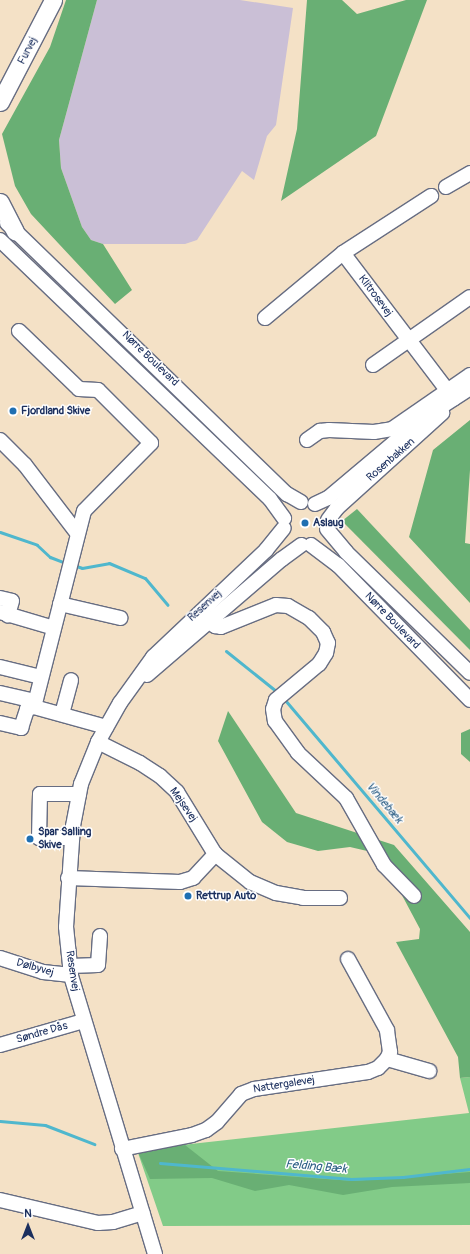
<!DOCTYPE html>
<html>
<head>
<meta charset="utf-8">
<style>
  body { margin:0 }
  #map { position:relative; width:470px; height:1254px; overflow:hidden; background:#f4e1c6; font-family:Pangolin,sans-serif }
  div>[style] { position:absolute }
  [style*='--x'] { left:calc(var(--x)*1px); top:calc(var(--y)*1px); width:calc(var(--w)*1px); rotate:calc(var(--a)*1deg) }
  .industrial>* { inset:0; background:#cabfd6 }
  .green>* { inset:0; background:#82cb88 }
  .forest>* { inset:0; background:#69af74 }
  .stream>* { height:3px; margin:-1.5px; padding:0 1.5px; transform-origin:1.5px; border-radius:1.5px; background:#4fb7cd }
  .roads { filter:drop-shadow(1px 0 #676d82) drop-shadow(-1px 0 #676d82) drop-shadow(0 1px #676d82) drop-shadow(0 -1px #676d82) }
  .minor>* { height:14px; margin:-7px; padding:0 7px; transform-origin:7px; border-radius:7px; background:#fff }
  .major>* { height:17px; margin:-8.5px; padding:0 8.5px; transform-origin:8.5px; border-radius:8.5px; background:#fff }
  .dots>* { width:11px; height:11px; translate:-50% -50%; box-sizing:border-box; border:2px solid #fff; border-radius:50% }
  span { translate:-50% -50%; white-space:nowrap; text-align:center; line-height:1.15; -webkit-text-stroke:3px #fff; paint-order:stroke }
  .street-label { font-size:11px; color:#1b2f5e }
  .poi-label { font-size:11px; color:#1b2f5e; font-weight:700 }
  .left { translate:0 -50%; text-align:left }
  .water-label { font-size:12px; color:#2d5f85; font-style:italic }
  .north { position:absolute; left:8px; top:1206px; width:40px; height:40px; -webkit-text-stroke:3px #fff; paint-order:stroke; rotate:0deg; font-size:11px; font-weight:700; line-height:16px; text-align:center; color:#1b2f5e }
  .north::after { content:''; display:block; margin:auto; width:14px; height:18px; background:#1b2f5e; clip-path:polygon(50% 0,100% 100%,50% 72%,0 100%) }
</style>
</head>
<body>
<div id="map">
  <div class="industrial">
    <i style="clip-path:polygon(97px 0,240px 0,293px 8px,276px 125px,267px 136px,254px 180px,242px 171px,197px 240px,185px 244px,103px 244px,91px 240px,82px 227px,61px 168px,59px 140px)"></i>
  </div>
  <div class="green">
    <i style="clip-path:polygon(470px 1077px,470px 1225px,163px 1226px,137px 1150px,469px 1113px,460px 1078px)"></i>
  </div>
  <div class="forest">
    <i style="clip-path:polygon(66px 0,97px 0,59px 140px,61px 168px,82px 227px,91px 240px,103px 244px,132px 290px,115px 304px,31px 214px,15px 186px,2px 134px,50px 47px)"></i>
    <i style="clip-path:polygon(307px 0,342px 0,357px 14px,406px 0,427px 0,376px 136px,281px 201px,297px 129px)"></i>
    <i style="clip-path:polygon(470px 420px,470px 470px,465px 543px,470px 544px,470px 603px,409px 537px,433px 450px)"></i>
    <i style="clip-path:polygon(357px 509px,470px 630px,470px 650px,342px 521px)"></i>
    <i style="clip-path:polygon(228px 711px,296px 813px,394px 845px,470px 932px,470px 1077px,460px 1078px,458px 1057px,396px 942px,419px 939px,420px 929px,380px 854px,350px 847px,318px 851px,287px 842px,262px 822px,218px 741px)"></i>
    <i style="clip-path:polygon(470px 729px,470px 762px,461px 754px,461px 733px)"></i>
    <i style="clip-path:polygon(185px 1145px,218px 1171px,353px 1181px,470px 1172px,470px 1183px,392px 1187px,343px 1195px,289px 1185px,255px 1191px,212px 1178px,150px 1179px,137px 1150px)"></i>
  </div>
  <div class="stream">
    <i style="--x:0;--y:532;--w:39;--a:19"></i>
    <i style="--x:37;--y:545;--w:18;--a:43"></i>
    <i style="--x:50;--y:557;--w:17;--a:21"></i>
    <i style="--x:73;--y:565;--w:9;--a:18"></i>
    <i style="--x:82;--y:568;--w:27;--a:-10"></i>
    <i style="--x:109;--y:563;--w:39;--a:23"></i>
    <i style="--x:145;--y:578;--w:35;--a:50"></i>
    <i style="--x:226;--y:651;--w:64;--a:38.7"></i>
    <i style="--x:285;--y:700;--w:286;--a:49.7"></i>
    <i style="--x:0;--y:1121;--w:45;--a:5.1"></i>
    <i style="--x:45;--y:1125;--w:53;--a:21.2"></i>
    <i style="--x:160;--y:1163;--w:192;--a:4.8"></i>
    <i style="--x:351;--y:1179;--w:52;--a:-2.2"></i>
    <i style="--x:403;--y:1177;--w:67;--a:-6.8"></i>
  </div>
  <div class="roads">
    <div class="minor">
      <i style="--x:446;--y:187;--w:28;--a:-30"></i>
      <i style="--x:7;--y:223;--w:390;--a:44.1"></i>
      <i style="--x:287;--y:494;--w:16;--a:30"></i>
      <i style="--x:0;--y:240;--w:374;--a:43.8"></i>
      <i style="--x:270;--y:499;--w:24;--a:54"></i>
      <i style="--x:343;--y:253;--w:105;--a:-32.9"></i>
      <i style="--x:265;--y:318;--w:102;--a:-39.8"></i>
      <i style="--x:343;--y:253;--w:183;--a:52.8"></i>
      <i style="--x:19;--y:331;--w:83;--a:44"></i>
      <i style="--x:79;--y:389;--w:19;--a:3"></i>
      <i style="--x:98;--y:390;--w:75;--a:45"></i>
      <i style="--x:151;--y:443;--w:95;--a:134.6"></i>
      <i style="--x:84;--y:511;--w:202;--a:104.3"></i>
      <i style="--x:34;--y:707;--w:75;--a:15.5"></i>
      <i style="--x:373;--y:365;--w:118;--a:-35"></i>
      <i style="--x:0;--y:440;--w:35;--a:45"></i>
      <i style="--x:25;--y:465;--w:86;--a:52.6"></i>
      <i style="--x:307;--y:440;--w:16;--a:-35"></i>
      <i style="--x:320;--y:431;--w:9;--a:-6"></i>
      <i style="--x:329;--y:430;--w:45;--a:2.5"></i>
      <i style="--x:374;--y:432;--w:18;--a:-9"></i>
      <i style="--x:392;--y:429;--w:95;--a:-34.7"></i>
      <i style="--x:315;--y:504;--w:14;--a:-25"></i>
      <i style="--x:328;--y:498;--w:121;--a:-40"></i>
      <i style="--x:421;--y:420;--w:59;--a:-33.1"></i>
      <i style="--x:328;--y:520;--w:15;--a:-53"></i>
      <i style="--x:337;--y:508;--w:142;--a:-42.1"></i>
      <i style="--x:327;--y:529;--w:30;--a:50"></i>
      <i style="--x:346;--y:552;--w:173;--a:44.3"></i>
      <i style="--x:311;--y:545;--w:34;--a:37"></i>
      <i style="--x:338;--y:565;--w:189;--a:45.6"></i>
      <i style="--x:0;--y:598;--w:12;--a:14"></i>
      <i style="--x:12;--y:601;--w:15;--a:106"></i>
      <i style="--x:60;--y:604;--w:62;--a:13.1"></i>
      <i style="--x:0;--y:612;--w:56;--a:16.5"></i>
      <i style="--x:209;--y:621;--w:8;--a:40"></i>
      <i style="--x:215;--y:626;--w:6;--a:9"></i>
      <i style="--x:221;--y:627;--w:59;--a:-21.8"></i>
      <i style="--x:276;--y:605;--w:12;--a:5"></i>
      <i style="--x:288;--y:606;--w:24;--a:30"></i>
      <i style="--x:309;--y:618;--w:20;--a:45"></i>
      <i style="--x:323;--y:632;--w:12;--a:66"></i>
      <i style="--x:328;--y:643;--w:10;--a:101"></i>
      <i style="--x:326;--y:653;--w:13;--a:122"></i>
      <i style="--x:319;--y:664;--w:56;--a:140.1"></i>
      <i style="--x:276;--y:700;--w:9;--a:108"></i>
      <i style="--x:273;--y:709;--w:12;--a:81"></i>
      <i style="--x:275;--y:721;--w:39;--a:54"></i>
      <i style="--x:298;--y:753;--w:66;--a:43.2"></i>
      <i style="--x:346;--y:798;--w:77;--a:60.4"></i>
      <i style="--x:384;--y:865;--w:43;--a:45.9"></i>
      <i style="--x:0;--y:667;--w:42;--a:13.7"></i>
      <i style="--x:147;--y:675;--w:178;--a:-40.7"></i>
      <i style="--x:282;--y:559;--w:24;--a:-36"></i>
      <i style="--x:0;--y:693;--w:36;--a:13"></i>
      <i style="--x:62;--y:714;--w:35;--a:-75"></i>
      <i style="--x:0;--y:723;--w:22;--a:13"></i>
      <i style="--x:21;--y:728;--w:20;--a:-72"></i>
      <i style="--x:27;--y:709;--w:7;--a:-16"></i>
      <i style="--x:98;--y:742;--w:47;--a:26.6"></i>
      <i style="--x:140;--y:763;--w:24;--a:33"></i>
      <i style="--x:160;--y:776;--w:23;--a:43"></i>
      <i style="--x:177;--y:792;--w:73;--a:58.5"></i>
      <i style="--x:215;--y:854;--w:45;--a:38.7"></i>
      <i style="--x:250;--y:882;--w:28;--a:23"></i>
      <i style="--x:276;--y:893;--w:27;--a:10"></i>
      <i style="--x:303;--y:898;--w:37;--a:0"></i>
      <i style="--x:72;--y:838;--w:33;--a:180"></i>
      <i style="--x:39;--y:838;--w:44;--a:-88.7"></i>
      <i style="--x:40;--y:794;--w:39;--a:0"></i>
      <i style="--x:68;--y:878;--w:112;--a:2"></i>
      <i style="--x:180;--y:882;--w:14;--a:-17"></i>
      <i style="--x:193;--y:878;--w:33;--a:-47"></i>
      <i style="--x:0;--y:958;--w:45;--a:18"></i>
      <i style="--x:43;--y:972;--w:28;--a:6"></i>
      <i style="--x:70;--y:966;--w:28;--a:-2"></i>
      <i style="--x:98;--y:965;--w:29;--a:-86"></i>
      <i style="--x:0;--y:1045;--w:86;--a:-16.1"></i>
      <i style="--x:387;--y:1059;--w:44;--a:15.9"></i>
      <i style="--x:122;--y:1149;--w:71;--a:-11.3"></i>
      <i style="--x:192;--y:1135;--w:15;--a:-20"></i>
      <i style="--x:206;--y:1130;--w:14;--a:-36"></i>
      <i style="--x:217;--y:1122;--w:37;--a:-49"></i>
      <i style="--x:241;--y:1094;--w:14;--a:-21"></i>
      <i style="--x:254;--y:1089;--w:115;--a:-8.5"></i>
      <i style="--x:368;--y:1072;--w:11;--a:-22"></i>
      <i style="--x:378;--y:1068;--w:13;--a:-45"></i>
      <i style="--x:387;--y:1059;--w:8;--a:-67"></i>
      <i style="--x:390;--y:1052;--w:22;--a:-98"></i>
      <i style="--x:387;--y:1030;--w:81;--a:-118.8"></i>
      <i style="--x:0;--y:1200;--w:101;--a:13.2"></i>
      <i style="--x:98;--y:1223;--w:15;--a:-4"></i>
      <i style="--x:113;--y:1222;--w:31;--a:-17"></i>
      <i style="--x:155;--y:1254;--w:291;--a:-106.8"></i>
      <i style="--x:71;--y:975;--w:48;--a:-95.9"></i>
      <i style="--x:66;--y:927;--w:101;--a:-86"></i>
      <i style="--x:73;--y:826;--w:43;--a:-79.2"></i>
      <i style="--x:81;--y:784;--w:45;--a:-68"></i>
      <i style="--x:98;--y:742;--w:45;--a:-60.6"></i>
      <i style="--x:120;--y:703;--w:57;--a:-54.3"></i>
      <i style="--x:153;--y:657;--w:156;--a:-43.4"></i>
      <i style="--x:266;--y:550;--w:28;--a:-51"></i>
    </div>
    <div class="major">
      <i style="--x:0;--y:102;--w:115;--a:-62.5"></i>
      <i style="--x:0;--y:202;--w:33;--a:63"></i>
    </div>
  </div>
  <div class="dots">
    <i style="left:13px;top:411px;background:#1f6fb2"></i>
    <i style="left:305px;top:523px;background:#1f6fb2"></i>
    <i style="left:30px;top:839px;background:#1f6fb2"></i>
    <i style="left:188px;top:896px;background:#1f6fb2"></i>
  </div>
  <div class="street-label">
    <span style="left:28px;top:51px;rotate:-62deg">Furvej</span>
    <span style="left:375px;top:296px;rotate:53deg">Klitrosevej</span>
    <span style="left:150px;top:359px;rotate:44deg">Nørre Boulevard</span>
    <span style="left:391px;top:460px;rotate:-41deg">Rosenbakken</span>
    <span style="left:205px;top:606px;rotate:-42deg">Resenvej</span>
    <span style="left:392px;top:621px;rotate:46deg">Nørre Boulevard</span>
    <span style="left:183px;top:805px;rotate:55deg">Mejsevej</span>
    <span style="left:35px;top:968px;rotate:16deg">Dølbyvej</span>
    <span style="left:72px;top:971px;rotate:81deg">Resenvej</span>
    <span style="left:42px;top:1033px;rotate:-16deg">Søndre Dås</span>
    <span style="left:284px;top:1085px;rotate:-9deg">Nattergalevej</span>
  </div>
  <div class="poi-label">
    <span class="left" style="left:21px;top:411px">Fjordland Skive</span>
    <span class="left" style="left:313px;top:523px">Aslaug</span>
    <span class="left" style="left:38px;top:839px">Spar Salling<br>Skive</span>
    <span class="left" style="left:196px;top:896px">Rettrup Auto</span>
  </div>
  <div class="water-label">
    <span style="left:384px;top:803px;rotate:50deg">Vindebæk</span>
    <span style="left:316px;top:1167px;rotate:5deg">Felding Bæk</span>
  </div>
  <div class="north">N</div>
</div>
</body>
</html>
